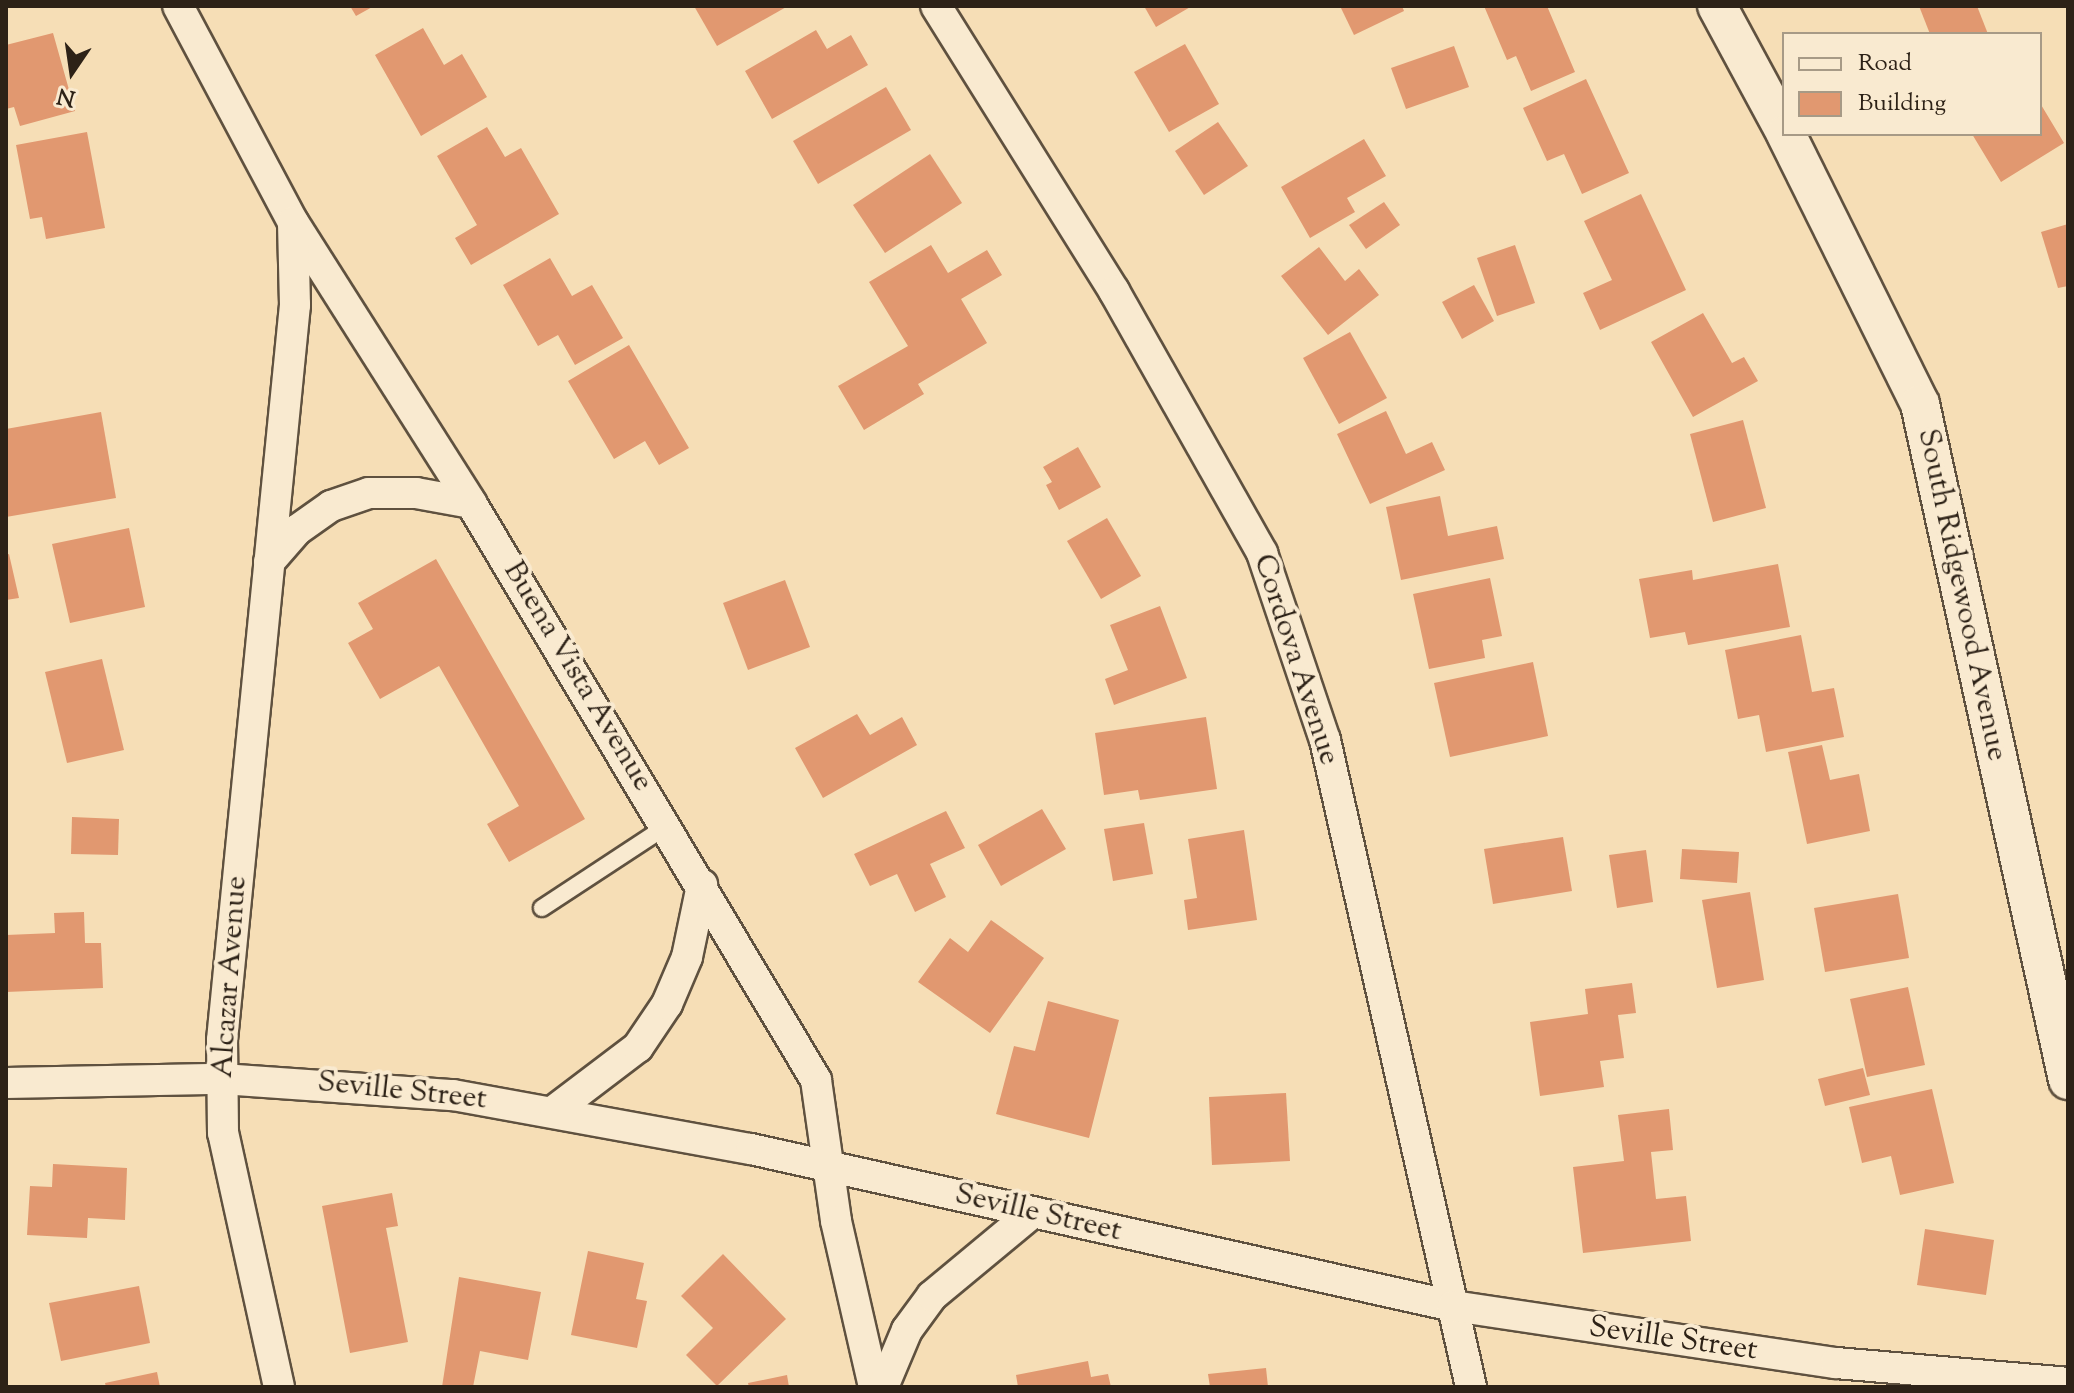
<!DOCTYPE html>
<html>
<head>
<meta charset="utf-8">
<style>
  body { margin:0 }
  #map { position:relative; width:2074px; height:1393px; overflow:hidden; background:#f6deb6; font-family:"Sorts Mill Goudy",serif }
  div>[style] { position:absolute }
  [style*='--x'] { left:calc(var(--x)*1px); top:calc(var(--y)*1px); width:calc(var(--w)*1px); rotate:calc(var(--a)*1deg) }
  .building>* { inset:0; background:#e19870 }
  .roads { filter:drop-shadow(2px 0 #5f513f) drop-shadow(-2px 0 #5f513f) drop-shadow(0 2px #5f513f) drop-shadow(0 -2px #5f513f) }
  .service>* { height:16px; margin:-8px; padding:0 8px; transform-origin:8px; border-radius:8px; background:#f9ead0 }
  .minor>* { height:30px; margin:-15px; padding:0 15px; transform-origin:15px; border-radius:15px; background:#f9ead0 }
  .tertiary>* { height:38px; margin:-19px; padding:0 19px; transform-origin:19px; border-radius:19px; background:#f9ead0 }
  span { translate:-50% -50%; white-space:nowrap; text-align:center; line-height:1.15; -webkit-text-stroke:8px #f9ead0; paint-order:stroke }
  .street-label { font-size:30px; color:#2d2217 }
  .frame { position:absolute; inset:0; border:8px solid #2d2217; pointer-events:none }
  .legend { position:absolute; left:1782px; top:32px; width:260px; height:104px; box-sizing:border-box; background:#f9ead0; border:2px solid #a79a86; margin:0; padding:10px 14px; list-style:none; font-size:24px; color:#2d2217 }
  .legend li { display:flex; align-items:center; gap:16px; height:40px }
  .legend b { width:40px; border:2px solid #a79a86 }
  .north { position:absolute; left:32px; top:32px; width:80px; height:80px; -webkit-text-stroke:6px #f9ead0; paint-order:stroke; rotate:193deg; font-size:22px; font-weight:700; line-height:32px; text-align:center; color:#2d2217 }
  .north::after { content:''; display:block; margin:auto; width:28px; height:36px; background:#2d2217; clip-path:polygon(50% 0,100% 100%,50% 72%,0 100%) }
</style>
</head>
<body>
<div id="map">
  <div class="building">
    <i style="clip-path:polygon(350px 6px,374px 6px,356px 16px)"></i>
    <i style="clip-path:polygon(694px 6px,788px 6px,717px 46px)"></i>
    <i style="clip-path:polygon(1144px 6px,1192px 6px,1156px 27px)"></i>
    <i style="clip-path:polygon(1340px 6px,1402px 6px,1404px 11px,1354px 35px)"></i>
    <i style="clip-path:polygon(1484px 6px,1547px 6px,1575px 72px,1531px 91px,1516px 56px,1507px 60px)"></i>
    <i style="clip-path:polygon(1919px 6px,1977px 6px,1988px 34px,1930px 34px)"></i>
    <i style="clip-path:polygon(423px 28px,444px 65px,462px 54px,487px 97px,421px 136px,375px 55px)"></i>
    <i style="clip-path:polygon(816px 30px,827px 49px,851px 35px,868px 65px,772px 119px,745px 71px)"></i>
    <i style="clip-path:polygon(53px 33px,75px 111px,20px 126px,14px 107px,6px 109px,6px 45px)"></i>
    <i style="clip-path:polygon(1185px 44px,1219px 104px,1169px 132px,1134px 72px)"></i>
    <i style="clip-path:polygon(1454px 46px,1469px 87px,1406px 109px,1391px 68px)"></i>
    <i style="clip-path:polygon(1586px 79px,1629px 173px,1582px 194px,1564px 154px,1547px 161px,1523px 108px)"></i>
    <i style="clip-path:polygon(886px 87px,911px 130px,818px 184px,793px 141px)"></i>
    <i style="clip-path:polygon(2040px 103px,2064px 143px,2001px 182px,1972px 134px,2040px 134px)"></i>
    <i style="clip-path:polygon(1218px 122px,1248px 166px,1204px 195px,1175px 151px)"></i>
    <i style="clip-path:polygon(487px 127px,505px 157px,521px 148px,559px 214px,471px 265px,455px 238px,477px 225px,437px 156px)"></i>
    <i style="clip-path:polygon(87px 132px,105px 228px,46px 239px,42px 217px,30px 219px,16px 145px)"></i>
    <i style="clip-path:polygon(1364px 139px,1386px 176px,1347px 198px,1355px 212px,1310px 238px,1281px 187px)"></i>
    <i style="clip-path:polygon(930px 154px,962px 203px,885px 253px,853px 205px)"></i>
    <i style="clip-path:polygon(1641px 194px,1686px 290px,1600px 330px,1583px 293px,1612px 280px,1584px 221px)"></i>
    <i style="clip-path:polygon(1384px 202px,1400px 225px,1366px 249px,1349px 225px)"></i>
    <i style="clip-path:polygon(2068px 224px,2068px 286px,2058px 288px,2041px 232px)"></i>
    <i style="clip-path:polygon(931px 245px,948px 273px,987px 250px,1002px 275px,961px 299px,987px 343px,918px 384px,924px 394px,864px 430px,838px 386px,908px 346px,869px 282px)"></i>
    <i style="clip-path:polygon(1515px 245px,1535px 303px,1497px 316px,1477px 258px)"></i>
    <i style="clip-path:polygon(1319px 247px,1345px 281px,1359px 269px,1379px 295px,1328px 335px,1281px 276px)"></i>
    <i style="clip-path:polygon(550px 258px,572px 296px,592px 285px,623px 338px,575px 365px,558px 335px,538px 346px,503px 285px)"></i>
    <i style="clip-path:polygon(1474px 285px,1494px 321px,1462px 339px,1442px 302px)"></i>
    <i style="clip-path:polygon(1703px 313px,1732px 363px,1744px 357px,1758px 381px,1693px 417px,1651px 342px)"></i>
    <i style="clip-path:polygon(1350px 332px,1387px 398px,1339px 424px,1303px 358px)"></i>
    <i style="clip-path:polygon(629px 345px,689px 448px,659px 465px,645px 441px,614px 459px,568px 381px)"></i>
    <i style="clip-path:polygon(1386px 411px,1406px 454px,1432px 442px,1445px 470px,1370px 504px,1337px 434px)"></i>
    <i style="clip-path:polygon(101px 412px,116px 498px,6px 517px,6px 429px)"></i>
    <i style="clip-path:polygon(1743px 420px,1766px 508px,1713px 522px,1690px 434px)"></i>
    <i style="clip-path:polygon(1078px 447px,1101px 487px,1059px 510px,1046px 485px,1052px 482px,1043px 467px)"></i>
    <i style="clip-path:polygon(1440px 496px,1448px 536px,1497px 526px,1504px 559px,1401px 580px,1386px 507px)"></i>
    <i style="clip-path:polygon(1107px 518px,1141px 576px,1101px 599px,1067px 541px)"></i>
    <i style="clip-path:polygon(129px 528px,145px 607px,70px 623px,52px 544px)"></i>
    <i style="clip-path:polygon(9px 554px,19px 598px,6px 600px,6px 555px)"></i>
    <i style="clip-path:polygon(436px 559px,585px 819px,509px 862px,487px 824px,519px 806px,439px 666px,380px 699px,348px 643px,373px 629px,358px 603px)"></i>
    <i style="clip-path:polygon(1778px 564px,1790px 627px,1688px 645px,1685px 632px,1650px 638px,1639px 579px,1692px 570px,1693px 580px)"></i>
    <i style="clip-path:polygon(1490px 578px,1502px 636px,1482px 640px,1485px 658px,1429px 669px,1413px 594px)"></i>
    <i style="clip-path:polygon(785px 580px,810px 647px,748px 670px,723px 603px)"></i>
    <i style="clip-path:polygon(1160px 606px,1187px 678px,1114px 705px,1105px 679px,1128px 670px,1110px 625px)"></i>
    <i style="clip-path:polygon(1801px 635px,1812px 692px,1834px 688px,1844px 737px,1766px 752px,1759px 715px,1738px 719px,1725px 650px)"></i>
    <i style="clip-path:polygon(102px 659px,124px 750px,67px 763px,45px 672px)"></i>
    <i style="clip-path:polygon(1533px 662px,1548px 736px,1450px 757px,1434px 683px)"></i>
    <i style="clip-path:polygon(857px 714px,870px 735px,902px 717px,917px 745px,823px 798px,795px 748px)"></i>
    <i style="clip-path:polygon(1206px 717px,1217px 789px,1140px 800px,1138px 790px,1104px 795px,1095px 733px)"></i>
    <i style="clip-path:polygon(1822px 745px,1830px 780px,1859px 774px,1870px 831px,1807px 844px,1788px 752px)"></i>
    <i style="clip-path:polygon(1042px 809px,1066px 849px,1001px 886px,978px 845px)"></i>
    <i style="clip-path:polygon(946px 811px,965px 848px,930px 864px,946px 897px,915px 912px,897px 874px,870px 886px,854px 854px)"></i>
    <i style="clip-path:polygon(72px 817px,119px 819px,118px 855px,71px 854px)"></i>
    <i style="clip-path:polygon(1144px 823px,1153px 874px,1113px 881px,1104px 829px)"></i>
    <i style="clip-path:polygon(1244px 830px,1257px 920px,1188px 930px,1184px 900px,1197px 898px,1188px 839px)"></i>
    <i style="clip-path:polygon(1563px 837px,1572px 891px,1493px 904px,1484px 849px)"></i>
    <i style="clip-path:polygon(1682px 849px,1739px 852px,1737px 883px,1680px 879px)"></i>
    <i style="clip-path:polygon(1646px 850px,1653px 902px,1617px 908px,1609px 855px)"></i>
    <i style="clip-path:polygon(1750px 892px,1764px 980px,1717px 988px,1702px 900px)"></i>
    <i style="clip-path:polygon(1898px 894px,1909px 958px,1825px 972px,1814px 908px)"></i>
    <i style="clip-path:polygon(84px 912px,85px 943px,101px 943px,103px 988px,6px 992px,6px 935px,55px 933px,54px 913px)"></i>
    <i style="clip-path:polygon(991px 920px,1044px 958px,990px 1033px,918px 982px,950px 938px,968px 952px)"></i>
    <i style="clip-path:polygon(1632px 983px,1636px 1013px,1618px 1015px,1624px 1058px,1600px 1061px,1604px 1087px,1540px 1096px,1530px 1022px,1588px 1014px,1585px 989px)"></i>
    <i style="clip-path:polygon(1908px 987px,1925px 1065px,1867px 1077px,1850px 999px)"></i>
    <i style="clip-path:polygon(1048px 1001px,1119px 1020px,1089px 1138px,996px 1114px,1014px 1046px,1035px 1051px)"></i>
    <i style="clip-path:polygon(1863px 1068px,1870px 1095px,1825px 1106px,1818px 1079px)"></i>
    <i style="clip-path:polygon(1932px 1089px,1954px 1183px,1900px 1195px,1891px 1156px,1862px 1163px,1849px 1107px)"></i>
    <i style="clip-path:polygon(1286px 1093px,1290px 1161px,1212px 1165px,1209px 1097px)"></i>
    <i style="clip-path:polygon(1669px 1109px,1673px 1150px,1651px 1152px,1656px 1199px,1686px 1196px,1691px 1241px,1583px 1253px,1573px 1167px,1624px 1161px,1618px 1115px)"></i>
    <i style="clip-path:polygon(53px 1164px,127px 1168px,125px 1220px,88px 1218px,87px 1238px,27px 1235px,30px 1186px,52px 1187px)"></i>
    <i style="clip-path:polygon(392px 1193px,398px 1226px,386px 1228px,408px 1342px,350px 1353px,322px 1206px)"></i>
    <i style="clip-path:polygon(1925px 1229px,1994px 1240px,1986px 1295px,1917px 1285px)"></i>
    <i style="clip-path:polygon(588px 1251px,644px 1263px,636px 1299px,647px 1301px,637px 1348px,571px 1335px)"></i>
    <i style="clip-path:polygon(723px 1254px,786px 1319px,717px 1386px,686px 1355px,713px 1328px,681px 1296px)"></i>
    <i style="clip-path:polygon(459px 1277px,541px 1292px,528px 1360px,480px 1351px,473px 1387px,442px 1387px)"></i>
    <i style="clip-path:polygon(139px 1286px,150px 1343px,61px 1361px,49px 1303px)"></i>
    <i style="clip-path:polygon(1088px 1361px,1091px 1377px,1108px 1374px,1111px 1387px,1018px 1387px,1016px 1375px)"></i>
    <i style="clip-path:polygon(1266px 1368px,1268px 1387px,1210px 1387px,1208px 1374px)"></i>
    <i style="clip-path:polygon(157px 1372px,160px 1387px,106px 1387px,105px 1383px)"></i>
    <i style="clip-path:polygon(787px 1375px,789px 1387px,749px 1387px,748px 1383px)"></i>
  </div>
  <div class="roads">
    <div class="service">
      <i style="--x:542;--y:908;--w:149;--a:-33.3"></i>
    </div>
    <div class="minor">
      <i style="--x:178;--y:6;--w:245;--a:62"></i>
      <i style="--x:293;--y:222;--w:333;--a:57.6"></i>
      <i style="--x:471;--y:503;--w:672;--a:59.12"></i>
      <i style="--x:816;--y:1080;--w:142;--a:81.9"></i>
      <i style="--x:836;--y:1221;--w:170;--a:77.1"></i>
      <i style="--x:936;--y:6;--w:336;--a:58"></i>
      <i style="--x:1114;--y:291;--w:301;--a:60.5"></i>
      <i style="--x:1262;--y:553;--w:197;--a:71.4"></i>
      <i style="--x:1325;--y:740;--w:663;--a:77.28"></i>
      <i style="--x:269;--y:562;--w:43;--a:-48.8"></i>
      <i style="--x:297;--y:530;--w:42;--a:-35.2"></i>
      <i style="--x:331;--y:506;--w:40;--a:-18.9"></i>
      <i style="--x:369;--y:493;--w:47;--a:0"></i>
      <i style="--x:416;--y:493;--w:56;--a:10.3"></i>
      <i style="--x:6;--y:1083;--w:216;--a:-1.1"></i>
      <i style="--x:222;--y:1079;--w:232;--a:4"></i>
      <i style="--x:453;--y:1095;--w:303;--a:10.3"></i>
      <i style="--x:751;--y:1149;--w:719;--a:12.61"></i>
      <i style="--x:1453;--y:1306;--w:387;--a:8.5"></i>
      <i style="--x:1836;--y:1363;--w:233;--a:4.9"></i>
      <i style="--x:555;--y:1110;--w:104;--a:-37.2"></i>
      <i style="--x:638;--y:1047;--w:52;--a:-56"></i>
      <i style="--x:667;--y:1004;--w:51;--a:-66.9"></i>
      <i style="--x:687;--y:957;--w:74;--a:-78.2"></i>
      <i style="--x:279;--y:1387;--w:260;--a:-102.4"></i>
      <i style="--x:223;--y:1133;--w:93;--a:-90.6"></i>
      <i style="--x:222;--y:1040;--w:739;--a:-84.33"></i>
      <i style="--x:295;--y:305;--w:82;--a:-91.4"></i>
      <i style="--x:883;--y:1387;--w:62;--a:-67.2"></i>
      <i style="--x:907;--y:1330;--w:42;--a:-53.7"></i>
      <i style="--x:932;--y:1296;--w:130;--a:-39.7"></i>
    </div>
    <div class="tertiary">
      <i style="--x:1717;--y:6;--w:141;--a:61.6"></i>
      <i style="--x:1786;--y:134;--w:301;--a:63.6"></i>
      <i style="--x:1920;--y:404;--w:692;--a:77.65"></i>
    </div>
  </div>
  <div class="street-label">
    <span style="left:1961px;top:595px;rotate:78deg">South Ridgewood Avenue</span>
    <span style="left:1295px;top:660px;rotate:72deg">Cordova Avenue</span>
    <span style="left:577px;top:677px;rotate:59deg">Buena Vista Avenue</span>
    <span style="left:231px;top:977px;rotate:-86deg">Alcazar Avenue</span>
    <span style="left:402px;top:1092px;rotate:6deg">Seville Street</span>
    <span style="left:1038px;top:1214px;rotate:13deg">Seville Street</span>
    <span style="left:1673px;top:1340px;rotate:8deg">Seville Street</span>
  </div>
  <div class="frame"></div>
  <ul class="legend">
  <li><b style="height:10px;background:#f9ead0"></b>Road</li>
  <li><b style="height:22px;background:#e19870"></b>Building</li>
  </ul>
  <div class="north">N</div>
</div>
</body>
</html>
